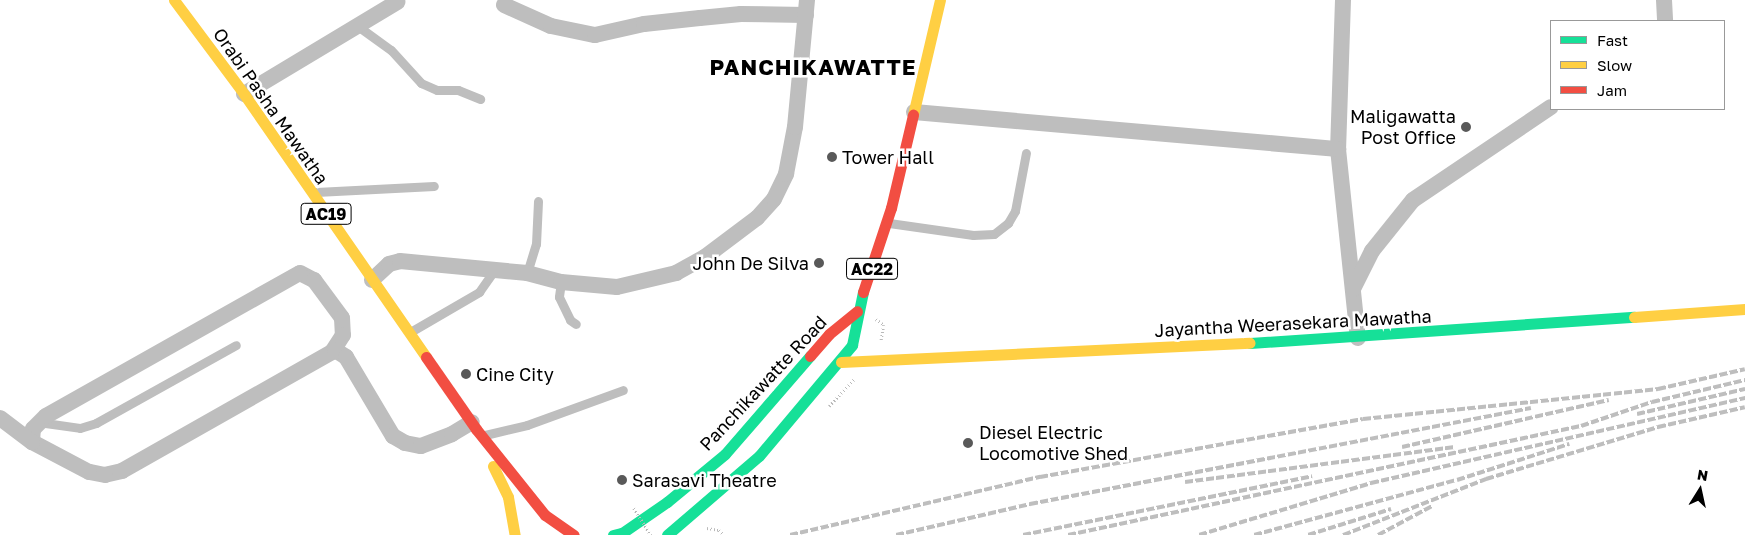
<!DOCTYPE html>
<html>
<head>
<meta charset="utf-8">
<style>
  body { margin:0 }
  #map { position:relative; width:1745px; height:535px; overflow:hidden; background:#fff; font-family:"Golos Text",sans-serif }
  div>[style] { position:absolute }
  [style*='--x'] { left:calc(var(--x)*1px); top:calc(var(--y)*1px); width:calc(var(--w)*1px); rotate:calc(var(--a)*1deg) }
  .path>* { height:2.5px; margin-top:-1.25px; transform-origin:0; background:repeating-linear-gradient(90deg,#b9b9b9 0 1px,transparent 0 3.5px) }
  .lane>* { height:9px; margin:-4.5px; padding:0 4.5px; transform-origin:4.5px; border-radius:4.5px; background:#bebebe }
  .street>* { height:16px; margin:-8px; padding:0 8px; transform-origin:8px; border-radius:8px; background:#bebebe }
  .fast>* { height:11px; margin:-5.5px; padding:0 5.5px; transform-origin:5.5px; border-radius:5.5px; background:#16e098 }
  .slow>* { height:11px; margin:-5.5px; padding:0 5.5px; transform-origin:5.5px; border-radius:5.5px; background:#ffcf43 }
  .jam>* { height:11px; margin:-5.5px; padding:0 5.5px; transform-origin:5.5px; border-radius:5.5px; background:#f24e42 }
  .rail>* { height:4px; margin-top:-2px; transform-origin:0; background:repeating-linear-gradient(90deg,#bebebe 0 8px,transparent 0 10.5px) }
  .path-bridge>* { height:2.5px; margin-top:-1.25px; transform-origin:0; background:repeating-linear-gradient(90deg,#b9b9b9 0 1px,transparent 0 3.5px) }
  .dots>* { width:14px; height:14px; translate:-50% -50%; box-sizing:border-box; border:2px solid #fff; border-radius:50% }
  span { translate:-50% -50%; white-space:nowrap; text-align:center; line-height:1.15; -webkit-text-stroke:5px #fff; paint-order:stroke }
  .shield-label span { padding:1px 4px; background:#fff; border:1px solid; border-radius:4px; -webkit-text-stroke-width:0 }
  .shield-label { font-size:16px; color:#000; font-weight:700 }
  .street-label { font-size:18px; color:#000 }
  .poi-label { font-size:18px; color:#000 }
  .right { translate:-100% -50%; text-align:right }
  .left { translate:0 -50%; text-align:left }
  .district-label { font-size:22px; color:#000; font-weight:700; letter-spacing:1px }
  .legend { position:absolute; left:1550px; top:20px; width:175px; height:90px; box-sizing:border-box; background:#fff; border:1px solid #999; margin:0; padding:6px 9px; list-style:none; font-size:15px; color:#000 }
  .legend li { display:flex; align-items:center; gap:10px; height:25px }
  .legend b { width:25px; border:1px solid #999 }
  .north { position:absolute; left:1675px; top:465px; width:50px; height:50px; -webkit-text-stroke:4px #fff; paint-order:stroke; rotate:10deg; font-size:14px; font-weight:700; line-height:20px; text-align:center; color:#000 }
  .north::after { content:''; display:block; margin:auto; width:18px; height:22px; background:#000; clip-path:polygon(50% 0,100% 100%,50% 72%,0 100%) }
</style>
</head>
<body>
<div id="map">
  <div class="path">
    <i style="--x:876;--y:319;--w:10;--a:37"></i>
    <i style="--x:884;--y:325;--w:17;--a:100"></i>
    <i style="--x:829;--y:406;--w:37;--a:-47"></i>
    <i style="--x:707;--y:528;--w:12;--a:9"></i>
    <i style="--x:719;--y:530;--w:7;--a:45"></i>
  </div>
  <div class="lane">
    <i style="--x:359;--y:27;--w:39;--a:36"></i>
    <i style="--x:391;--y:50;--w:45;--a:47.7"></i>
    <i style="--x:421;--y:83;--w:17;--a:24"></i>
    <i style="--x:437;--y:90;--w:21;--a:0"></i>
    <i style="--x:458;--y:90;--w:24;--a:22"></i>
    <i style="--x:316;--y:192;--w:118;--a:-2.9"></i>
    <i style="--x:889;--y:223;--w:85;--a:8.1"></i>
    <i style="--x:973;--y:235;--w:21;--a:-3"></i>
    <i style="--x:994;--y:234;--w:18;--a:-38"></i>
    <i style="--x:1008;--y:223;--w:14;--a:-60"></i>
    <i style="--x:1015;--y:211;--w:59;--a:-79.3"></i>
    <i style="--x:527;--y:273;--w:30;--a:-73"></i>
    <i style="--x:536;--y:244;--w:43;--a:-87.3"></i>
    <i style="--x:561;--y:282;--w:15;--a:98"></i>
    <i style="--x:559;--y:297;--w:25;--a:64"></i>
    <i style="--x:570;--y:320;--w:7;--a:34"></i>
    <i style="--x:412;--y:331;--w:78;--a:-30.2"></i>
    <i style="--x:479;--y:292;--w:28;--a:-55"></i>
    <i style="--x:38;--y:422;--w:42;--a:8.1"></i>
    <i style="--x:80;--y:428;--w:17;--a:-17"></i>
    <i style="--x:96;--y:423;--w:160;--a:-29.1"></i>
    <i style="--x:485;--y:435;--w:43;--a:-13.4"></i>
    <i style="--x:527;--y:425;--w:102;--a:-20"></i>
  </div>
  <div class="street">
    <i style="--x:1343;--y:0;--w:149;--a:91.9"></i>
    <i style="--x:1338;--y:149;--w:190;--a:84"></i>
    <i style="--x:1664;--y:0;--w:21;--a:87"></i>
    <i style="--x:504;--y:5;--w:51;--a:24.1"></i>
    <i style="--x:551;--y:26;--w:45;--a:11.6"></i>
    <i style="--x:595;--y:35;--w:50;--a:-12.7"></i>
    <i style="--x:644;--y:24;--w:56;--a:-6.1"></i>
    <i style="--x:700;--y:18;--w:41;--a:-5.6"></i>
    <i style="--x:741;--y:14;--w:65;--a:0.9"></i>
    <i style="--x:244;--y:94;--w:179;--a:-31"></i>
    <i style="--x:914;--y:112;--w:426;--a:5"></i>
    <i style="--x:300;--y:273;--w:16;--a:27"></i>
    <i style="--x:314;--y:280;--w:47;--a:53.6"></i>
    <i style="--x:342;--y:318;--w:17;--a:87"></i>
    <i style="--x:343;--y:335;--w:20;--a:123"></i>
    <i style="--x:332;--y:352;--w:241;--a:150.5"></i>
    <i style="--x:122;--y:471;--w:17;--a:167"></i>
    <i style="--x:105;--y:475;--w:16;--a:-169"></i>
    <i style="--x:89;--y:472;--w:64;--a:-152.2"></i>
    <i style="--x:32;--y:442;--w:13;--a:-86"></i>
    <i style="--x:33;--y:429;--w:18;--a:-45"></i>
    <i style="--x:46;--y:416;--w:291;--a:-29.4"></i>
    <i style="--x:372;--y:280;--w:23;--a:-43"></i>
    <i style="--x:389;--y:264;--w:11;--a:-15"></i>
    <i style="--x:400;--y:261;--w:128;--a:5.4"></i>
    <i style="--x:527;--y:273;--w:35;--a:15"></i>
    <i style="--x:561;--y:282;--w:56;--a:5.1"></i>
    <i style="--x:617;--y:287;--w:61;--a:-13.3"></i>
    <i style="--x:676;--y:273;--w:33;--a:-29"></i>
    <i style="--x:705;--y:257;--w:65;--a:-36.9"></i>
    <i style="--x:757;--y:218;--w:25;--a:-48"></i>
    <i style="--x:774;--y:199;--w:28;--a:-64"></i>
    <i style="--x:786;--y:174;--w:48;--a:-79.2"></i>
    <i style="--x:795;--y:127;--w:128;--a:-84.6"></i>
    <i style="--x:1353;--y:289;--w:42;--a:-63.4"></i>
    <i style="--x:1372;--y:251;--w:65;--a:-51.2"></i>
    <i style="--x:1413;--y:200;--w:166;--a:-34"></i>
    <i style="--x:335;--y:350;--w:13;--a:32"></i>
    <i style="--x:346;--y:357;--w:92;--a:59.3"></i>
    <i style="--x:393;--y:436;--w:14;--a:30"></i>
    <i style="--x:405;--y:443;--w:16;--a:11"></i>
    <i style="--x:421;--y:446;--w:33;--a:-21"></i>
    <i style="--x:452;--y:434;--w:23;--a:-31"></i>
    <i style="--x:0;--y:418;--w:40;--a:37"></i>
  </div>
  <div class="fast">
    <i style="--x:1250;--y:343;--w:385;--a:-3.9"></i>
    <i style="--x:613;--y:535;--w:9;--a:-13"></i>
    <i style="--x:622;--y:533;--w:55;--a:-34.6"></i>
    <i style="--x:667;--y:502;--w:75;--a:-39.6"></i>
    <i style="--x:725;--y:454;--w:130;--a:-49.1"></i>
    <i style="--x:667;--y:535;--w:121;--a:-40.7"></i>
    <i style="--x:759;--y:456;--w:145;--a:-50"></i>
    <i style="--x:852;--y:345;--w:54;--a:-78.3"></i>
  </div>
  <div class="slow">
    <i style="--x:174;--y:0;--w:117;--a:53.3"></i>
    <i style="--x:244;--y:94;--w:320;--a:55.3"></i>
    <i style="--x:913;--y:115;--w:118;--a:-76.8"></i>
    <i style="--x:1634;--y:317;--w:111;--a:-4.1"></i>
    <i style="--x:841;--y:362;--w:409;--a:-2.7"></i>
    <i style="--x:493;--y:466;--w:34;--a:64"></i>
    <i style="--x:508;--y:497;--w:39;--a:80"></i>
  </div>
  <div class="jam">
    <i style="--x:863;--y:292;--w:89;--a:-71.6"></i>
    <i style="--x:891;--y:208;--w:96;--a:-76.7"></i>
    <i style="--x:810;--y:356;--w:29;--a:-49"></i>
    <i style="--x:829;--y:334;--w:36;--a:-39"></i>
    <i style="--x:426;--y:357;--w:88;--a:55.2"></i>
    <i style="--x:476;--y:429;--w:110;--a:51.3"></i>
    <i style="--x:545;--y:515;--w:35;--a:35"></i>
  </div>
  <div class="rail">
    <i style="--x:1637;--y:414;--w:111;--a:-13"></i>
    <i style="--x:1402;--y:447;--w:212;--a:-12.8"></i>
    <i style="--x:1185;--y:482;--w:272;--a:-7.4"></i>
    <i style="--x:790;--y:535;--w:257;--a:-13.1"></i>
    <i style="--x:1040;--y:477;--w:328;--a:-10.2"></i>
    <i style="--x:1363;--y:419;--w:297;--a:-5.8"></i>
    <i style="--x:1658;--y:389;--w:89;--a:-12.9"></i>
    <i style="--x:896;--y:535;--w:138;--a:-13"></i>
    <i style="--x:1030;--y:504;--w:510;--a:-10.85"></i>
    <i style="--x:1023;--y:535;--w:295;--a:-11.5"></i>
    <i style="--x:1068;--y:535;--w:524;--a:-12"></i>
    <i style="--x:1581;--y:426;--w:75;--a:-18.7"></i>
    <i style="--x:1652;--y:402;--w:96;--a:-13.3"></i>
    <i style="--x:1199;--y:535;--w:180;--a:-16.8"></i>
    <i style="--x:1371;--y:483;--w:384;--a:-12.8"></i>
    <i style="--x:1254;--y:535;--w:210;--a:-15.2"></i>
    <i style="--x:1457;--y:480;--w:118;--a:-17.8"></i>
    <i style="--x:1308;--y:535;--w:87;--a:-17.4"></i>
    <i style="--x:1343;--y:535;--w:154;--a:-21.4"></i>
    <i style="--x:1486;--y:479;--w:180;--a:-16.8"></i>
    <i style="--x:1658;--y:427;--w:89;--a:-12.9"></i>
    <i style="--x:1378;--y:535;--w:61;--a:-28.2"></i>
  </div>
  <div class="path-bridge">
    <i style="--x:634;--y:508;--w:32;--a:58"></i>
  </div>
  <div class="dots">
    <i style="left:1466px;top:127px;background:#595959"></i>
    <i style="left:832px;top:157px;background:#595959"></i>
    <i style="left:819px;top:263px;background:#595959"></i>
    <i style="left:466px;top:374px;background:#595959"></i>
    <i style="left:968px;top:443px;background:#595959"></i>
    <i style="left:622px;top:480px;background:#595959"></i>
  </div>
  <div class="shield-label">
    <span style="left:326px;top:214px">AC19</span>
    <span style="left:872px;top:269px">AC22</span>
  </div>
  <div class="street-label">
    <span style="left:271px;top:106px;rotate:55deg">Orabi Pasha Mawatha</span>
    <span style="left:1293px;top:323px;rotate:-3deg">Jayantha Weerasekara Mawatha</span>
    <span style="left:763px;top:383px;rotate:-47deg">Panchikawatte Road</span>
  </div>
  <div class="poi-label">
    <span class="right" style="left:1456px;top:127px">Maligawatta<br>Post Office</span>
    <span class="left" style="left:842px;top:157px">Tower Hall</span>
    <span class="right" style="left:809px;top:263px">John De Silva</span>
    <span class="left" style="left:476px;top:374px">Cine City</span>
    <span class="left" style="left:979px;top:443px">Diesel Electric<br>Locomotive Shed</span>
    <span class="left" style="left:632px;top:480px">Sarasavi Theatre</span>
  </div>
  <div class="district-label">
    <span style="left:813px;top:67px">PANCHIKAWATTE</span>
  </div>
  <ul class="legend">
  <li><b style="height:6px;background:#16e098"></b>Fast</li>
  <li><b style="height:6px;background:#ffcf43"></b>Slow</li>
  <li><b style="height:6px;background:#f24e42"></b>Jam</li>
  </ul>
  <div class="north">N</div>
</div>
</body>
</html>
